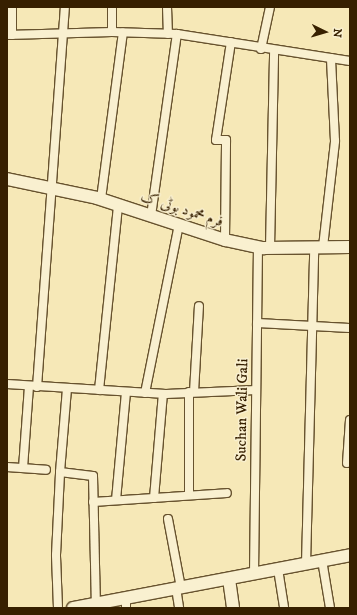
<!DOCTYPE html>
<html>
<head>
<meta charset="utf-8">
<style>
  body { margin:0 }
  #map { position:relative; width:357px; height:615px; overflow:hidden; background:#f6e8b7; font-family:"IM FELL DW Pica",Amiri,serif }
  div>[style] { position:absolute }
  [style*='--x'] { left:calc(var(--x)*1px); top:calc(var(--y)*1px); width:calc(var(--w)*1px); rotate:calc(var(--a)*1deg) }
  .roads { filter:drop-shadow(1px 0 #67522e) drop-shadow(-1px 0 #67522e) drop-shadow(0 1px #67522e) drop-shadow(0 -1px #67522e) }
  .street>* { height:8px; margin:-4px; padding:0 4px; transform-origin:4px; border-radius:4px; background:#f9f0d0 }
  .secondary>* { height:12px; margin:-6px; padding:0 6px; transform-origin:6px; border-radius:6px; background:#f9f0d0 }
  span { translate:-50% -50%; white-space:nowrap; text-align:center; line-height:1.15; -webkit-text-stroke:3px #f9f0d0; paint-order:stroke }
  .street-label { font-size:15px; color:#372000 }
  .frame { position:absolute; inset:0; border:8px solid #372000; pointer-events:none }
  .north { position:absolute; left:305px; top:12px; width:40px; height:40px; -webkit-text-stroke:3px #f9f0d0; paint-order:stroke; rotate:95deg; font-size:11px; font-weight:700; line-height:16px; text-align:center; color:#372000 }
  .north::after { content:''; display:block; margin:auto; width:14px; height:18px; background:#372000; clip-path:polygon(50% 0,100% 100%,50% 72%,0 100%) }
</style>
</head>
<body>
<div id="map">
  <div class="roads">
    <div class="street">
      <i style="--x:167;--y:7;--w:27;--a:88"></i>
      <i style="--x:112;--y:32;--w:25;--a:-90"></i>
      <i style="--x:7;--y:35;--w:105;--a:-1.6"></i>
      <i style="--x:112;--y:32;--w:65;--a:1.8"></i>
      <i style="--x:177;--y:34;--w:175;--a:8.9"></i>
      <i style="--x:12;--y:35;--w:28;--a:-90"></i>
      <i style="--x:261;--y:49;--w:43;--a:-77.9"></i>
      <i style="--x:101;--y:199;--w:168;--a:-82.5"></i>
      <i style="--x:151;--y:216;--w:184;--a:-81.9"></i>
      <i style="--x:225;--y:240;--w:100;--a:-89.4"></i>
      <i style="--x:226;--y:140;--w:10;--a:180"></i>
      <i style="--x:216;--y:140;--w:99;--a:-81.3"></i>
      <i style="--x:323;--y:247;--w:107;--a:-83.5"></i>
      <i style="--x:335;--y:141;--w:83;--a:-92.8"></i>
      <i style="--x:270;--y:248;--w:198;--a:-88.8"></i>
      <i style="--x:257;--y:323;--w:93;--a:3.1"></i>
      <i style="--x:7;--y:384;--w:159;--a:3.6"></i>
      <i style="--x:166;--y:394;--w:90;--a:-2.5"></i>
      <i style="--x:37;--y:387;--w:381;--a:-85.8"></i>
      <i style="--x:99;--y:390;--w:186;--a:-84.1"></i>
      <i style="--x:189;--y:392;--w:103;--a:90"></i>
      <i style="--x:194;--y:392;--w:86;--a:-86.7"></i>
      <i style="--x:145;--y:393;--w:171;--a:-78.6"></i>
      <i style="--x:347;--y:463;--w:43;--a:-86"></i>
      <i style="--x:7;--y:467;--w:39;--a:4"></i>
      <i style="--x:23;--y:468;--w:81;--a:-85.8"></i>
      <i style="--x:60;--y:472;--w:83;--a:-85.2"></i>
      <i style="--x:154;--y:498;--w:104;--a:-85.1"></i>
      <i style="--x:116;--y:500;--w:108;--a:-84.7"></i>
      <i style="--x:93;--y:502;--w:134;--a:-3.8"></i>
      <i style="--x:168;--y:519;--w:70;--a:79.3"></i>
      <i style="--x:322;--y:560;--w:49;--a:80.5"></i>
      <i style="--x:306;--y:564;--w:316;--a:-88.5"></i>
      <i style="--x:278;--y:569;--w:39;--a:81"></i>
      <i style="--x:254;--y:574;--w:327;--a:-89.3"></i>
      <i style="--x:176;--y:588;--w:20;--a:81"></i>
      <i style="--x:126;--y:598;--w:10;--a:90"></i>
      <i style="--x:58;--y:608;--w:53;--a:-92.2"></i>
      <i style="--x:56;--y:555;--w:83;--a:-87.2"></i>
      <i style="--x:60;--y:472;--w:33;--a:7"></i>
      <i style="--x:93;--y:476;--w:128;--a:88.7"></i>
    </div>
    <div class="secondary">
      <i style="--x:7;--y:179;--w:92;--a:11.9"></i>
      <i style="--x:97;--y:198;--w:135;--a:18.2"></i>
      <i style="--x:225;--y:240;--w:40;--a:12"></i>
      <i style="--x:264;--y:248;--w:86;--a:-0.7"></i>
      <i style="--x:229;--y:579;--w:29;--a:82"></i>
      <i style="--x:73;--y:608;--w:282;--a:-10.8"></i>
    </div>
  </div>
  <div class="street-label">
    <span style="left:182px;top:209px;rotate:18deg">فرم محمود بوٹی ک</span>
    <span style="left:242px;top:410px;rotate:-89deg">Suchan Wali Gali</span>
  </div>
  <div class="frame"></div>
  <div class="north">N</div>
</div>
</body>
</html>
